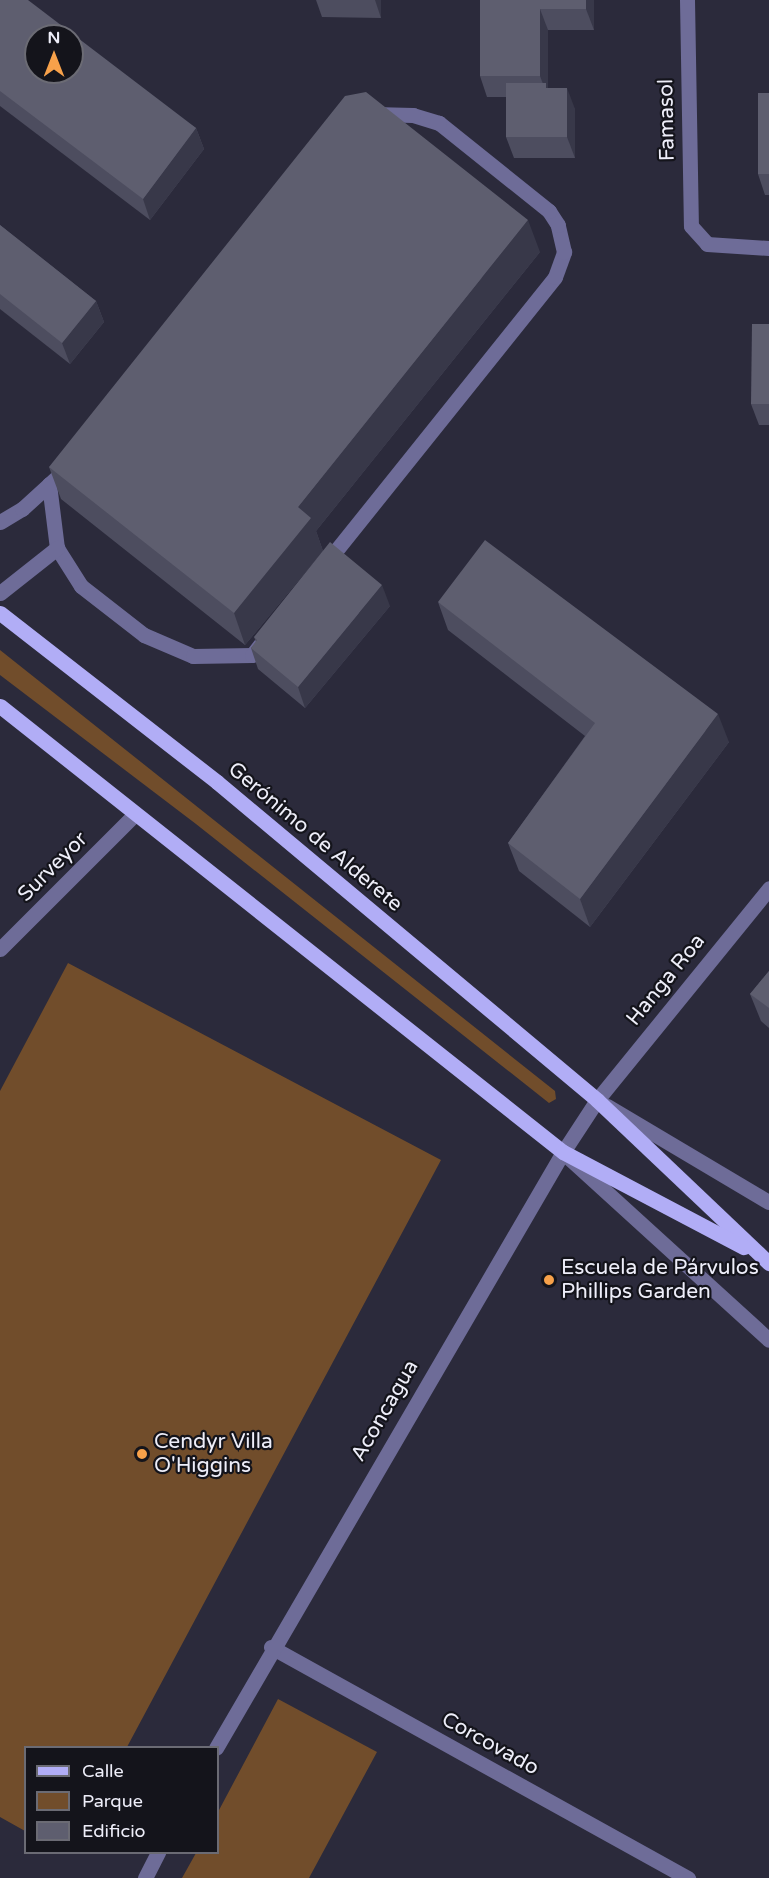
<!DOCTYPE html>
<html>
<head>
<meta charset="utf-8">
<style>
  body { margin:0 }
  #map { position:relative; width:769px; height:1878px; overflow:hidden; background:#2b2a3b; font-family:"Varela Round",sans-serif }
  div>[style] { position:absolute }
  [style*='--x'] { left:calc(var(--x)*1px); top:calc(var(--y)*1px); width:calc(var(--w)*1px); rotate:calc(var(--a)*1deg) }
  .green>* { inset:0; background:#714d2b }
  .minor>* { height:15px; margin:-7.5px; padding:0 7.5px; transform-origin:7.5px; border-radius:7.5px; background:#6e6c98 }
  .major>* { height:15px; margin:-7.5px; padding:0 7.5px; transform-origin:7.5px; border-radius:7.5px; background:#b1adf6 }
  .wall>* { inset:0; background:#4d4d5f }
  .shaded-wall>* { inset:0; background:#383849 }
  .building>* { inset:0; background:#5e5e6f }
  .dots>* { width:16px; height:16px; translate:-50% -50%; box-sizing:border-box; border:3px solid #14141b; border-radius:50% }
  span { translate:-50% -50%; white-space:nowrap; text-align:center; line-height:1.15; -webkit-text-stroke:4.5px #14141b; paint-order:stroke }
  .street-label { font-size:21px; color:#eeeef9 }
  .poi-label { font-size:21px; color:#eeeef9 }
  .left { translate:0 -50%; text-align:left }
  .legend { position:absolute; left:24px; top:1746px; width:195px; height:108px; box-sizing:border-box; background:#14141b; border:2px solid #6b6b74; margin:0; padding:8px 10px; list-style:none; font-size:18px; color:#eeeef9 }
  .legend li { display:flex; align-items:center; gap:12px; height:30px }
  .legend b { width:30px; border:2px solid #6b6b74 }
  .north { position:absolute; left:24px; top:24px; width:60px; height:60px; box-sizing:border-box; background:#14141b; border:2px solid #6b6b74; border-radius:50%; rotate:0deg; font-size:16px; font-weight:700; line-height:24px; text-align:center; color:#eeeef9 }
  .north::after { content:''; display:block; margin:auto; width:21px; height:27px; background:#f7a14a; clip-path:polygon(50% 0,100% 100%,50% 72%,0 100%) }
</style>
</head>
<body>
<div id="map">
  <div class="green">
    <i style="clip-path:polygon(0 650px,555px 1091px,556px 1099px,549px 1103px,196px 824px,0 675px)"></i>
    <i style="clip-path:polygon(68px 963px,441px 1160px,127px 1747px,26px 1748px,25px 1831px,0 1817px,0 1091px)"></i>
    <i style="clip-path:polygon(278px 1699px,377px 1752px,309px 1878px,182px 1878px,196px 1853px,218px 1852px,218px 1812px)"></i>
  </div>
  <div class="minor">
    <i style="--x:687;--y:0;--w:226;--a:89"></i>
    <i style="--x:691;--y:226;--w:24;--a:48"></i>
    <i style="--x:707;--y:244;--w:62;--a:3.7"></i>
    <i style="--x:49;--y:484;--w:64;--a:82.9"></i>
    <i style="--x:57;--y:548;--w:45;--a:57.7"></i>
    <i style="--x:81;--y:586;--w:80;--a:37.9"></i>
    <i style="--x:144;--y:635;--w:53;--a:23.2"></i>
    <i style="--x:193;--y:656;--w:59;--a:-1"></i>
    <i style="--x:252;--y:655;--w:23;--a:-52"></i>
    <i style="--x:0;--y:522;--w:26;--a:-31"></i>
    <i style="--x:22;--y:509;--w:62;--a:-42.4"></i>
    <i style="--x:326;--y:563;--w:366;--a:-51.3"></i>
    <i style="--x:555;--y:277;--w:27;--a:-70"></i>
    <i style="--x:564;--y:252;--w:28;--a:-103"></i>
    <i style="--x:558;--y:225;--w:17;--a:-123"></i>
    <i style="--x:549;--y:211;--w:141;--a:-141.3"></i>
    <i style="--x:439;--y:123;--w:27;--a:-163"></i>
    <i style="--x:413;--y:115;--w:40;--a:-178.6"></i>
    <i style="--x:0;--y:593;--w:73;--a:-38.3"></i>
    <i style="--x:0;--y:949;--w:191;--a:-45"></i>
    <i style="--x:607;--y:1106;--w:188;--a:30.7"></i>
    <i style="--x:569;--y:1158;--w:270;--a:42.3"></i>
    <i style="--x:271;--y:1647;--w:477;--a:29"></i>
    <i style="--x:216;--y:1748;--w:690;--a:-59.79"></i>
    <i style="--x:563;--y:1152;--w:62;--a:-56.8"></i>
    <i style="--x:597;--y:1100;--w:273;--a:-50.9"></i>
    <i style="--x:145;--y:1878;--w:29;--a:-63"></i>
  </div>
  <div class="major">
    <i style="--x:0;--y:613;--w:275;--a:37.9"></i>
    <i style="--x:217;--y:782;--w:496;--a:39.9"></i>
    <i style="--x:597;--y:1100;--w:237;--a:43.5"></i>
    <i style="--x:0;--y:706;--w:718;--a:38.39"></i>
    <i style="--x:563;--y:1152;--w:204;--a:27.8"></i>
  </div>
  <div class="wall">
    <i style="clip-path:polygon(0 0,196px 128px,204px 149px,150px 220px,0 106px)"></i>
    <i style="clip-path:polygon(316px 0,381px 0,381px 18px,322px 17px)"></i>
    <i style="clip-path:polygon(480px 0,594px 0,594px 30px,548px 30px,548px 88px,575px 109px,575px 158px,514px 158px,506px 137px,506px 97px,487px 97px,480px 76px)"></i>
    <i style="clip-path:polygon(769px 93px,769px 195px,765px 195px,758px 174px)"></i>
    <i style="clip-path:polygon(0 225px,96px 301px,104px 322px,70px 364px,0 309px)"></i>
    <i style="clip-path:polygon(540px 252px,316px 531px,323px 551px,245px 645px,61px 499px,49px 467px)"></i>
    <i style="clip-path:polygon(769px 324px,769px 425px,759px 425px,751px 404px)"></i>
    <i style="clip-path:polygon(438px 602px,729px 742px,590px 927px,519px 871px,508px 843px,585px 736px,448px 630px)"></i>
    <i style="clip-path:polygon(390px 606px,305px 708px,258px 669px,251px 648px,256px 642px,254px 637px)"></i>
    <i style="clip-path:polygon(769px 971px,769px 1028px,761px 1021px,750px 994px)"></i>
  </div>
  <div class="shaded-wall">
    <i style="clip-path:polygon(375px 0,381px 0,381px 18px)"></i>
    <i style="clip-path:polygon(586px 0,594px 0,594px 30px,586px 9px)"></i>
    <i style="clip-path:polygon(540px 9px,548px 30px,548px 97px,540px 76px)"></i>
    <i style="clip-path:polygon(567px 88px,575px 109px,575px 158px,567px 137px)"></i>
    <i style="clip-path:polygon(196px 128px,204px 149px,150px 220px,143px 199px)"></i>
    <i style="clip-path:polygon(528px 220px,540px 252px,316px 531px,323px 551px,245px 645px,234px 613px,298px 507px)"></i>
    <i style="clip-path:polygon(96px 301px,104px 322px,70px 364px,62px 343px)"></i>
    <i style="clip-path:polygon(382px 585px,390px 606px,305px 708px,298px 687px)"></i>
    <i style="clip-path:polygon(718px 714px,729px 742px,590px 927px,580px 899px)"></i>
  </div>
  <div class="building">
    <i style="clip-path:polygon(evenodd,0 0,28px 0,196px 128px,143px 199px,0 91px,0 0,36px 36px,72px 36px,72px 72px,36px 72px,36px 36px)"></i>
    <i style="clip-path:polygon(480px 0,586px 0,586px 9px,540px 9px,540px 76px,480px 76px)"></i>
    <i style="clip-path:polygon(506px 83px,546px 83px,546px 88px,567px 88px,567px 137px,506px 137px)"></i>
    <i style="clip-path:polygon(366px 92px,528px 220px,298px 507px,311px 518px,234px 613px,49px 467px,345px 96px)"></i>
    <i style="clip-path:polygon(758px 93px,769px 93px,769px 174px,758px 174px)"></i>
    <i style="clip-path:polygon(0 225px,96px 301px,62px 343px,0 294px)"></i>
    <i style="clip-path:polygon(752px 324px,769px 324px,769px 404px,751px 404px)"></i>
    <i style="clip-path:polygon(485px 540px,718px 714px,580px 899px,508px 843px,595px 723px,438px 602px)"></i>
    <i style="clip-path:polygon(330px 542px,382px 585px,298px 687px,251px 648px,257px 640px,254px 637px)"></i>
    <i style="clip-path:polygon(769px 971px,769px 1008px,750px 994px)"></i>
  </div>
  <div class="dots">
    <i style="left:549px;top:1280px;background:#f7a14a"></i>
    <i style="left:142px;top:1454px;background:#f7a14a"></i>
  </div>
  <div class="street-label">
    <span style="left:667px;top:120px;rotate:-91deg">Famasol</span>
    <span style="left:315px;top:837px;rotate:40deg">Gerónimo de Alderete</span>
    <span style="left:53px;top:867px;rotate:-45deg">Surveyor</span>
    <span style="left:666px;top:980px;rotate:-51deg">Hanga Roa</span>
    <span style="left:385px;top:1411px;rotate:-60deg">Aconcagua</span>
    <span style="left:490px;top:1744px;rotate:29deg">Corcovado</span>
  </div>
  <div class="poi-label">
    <span class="left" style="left:561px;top:1280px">Escuela de Párvulos<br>Phillips Garden</span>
    <span class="left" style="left:154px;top:1454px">Cendyr Villa<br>O'Higgins</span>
  </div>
  <ul class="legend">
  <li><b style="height:8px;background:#b1adf6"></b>Calle</li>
  <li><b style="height:16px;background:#714d2b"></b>Parque</li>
  <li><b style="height:16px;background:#5e5e6f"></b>Edificio</li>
  </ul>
  <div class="north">N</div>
</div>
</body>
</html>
